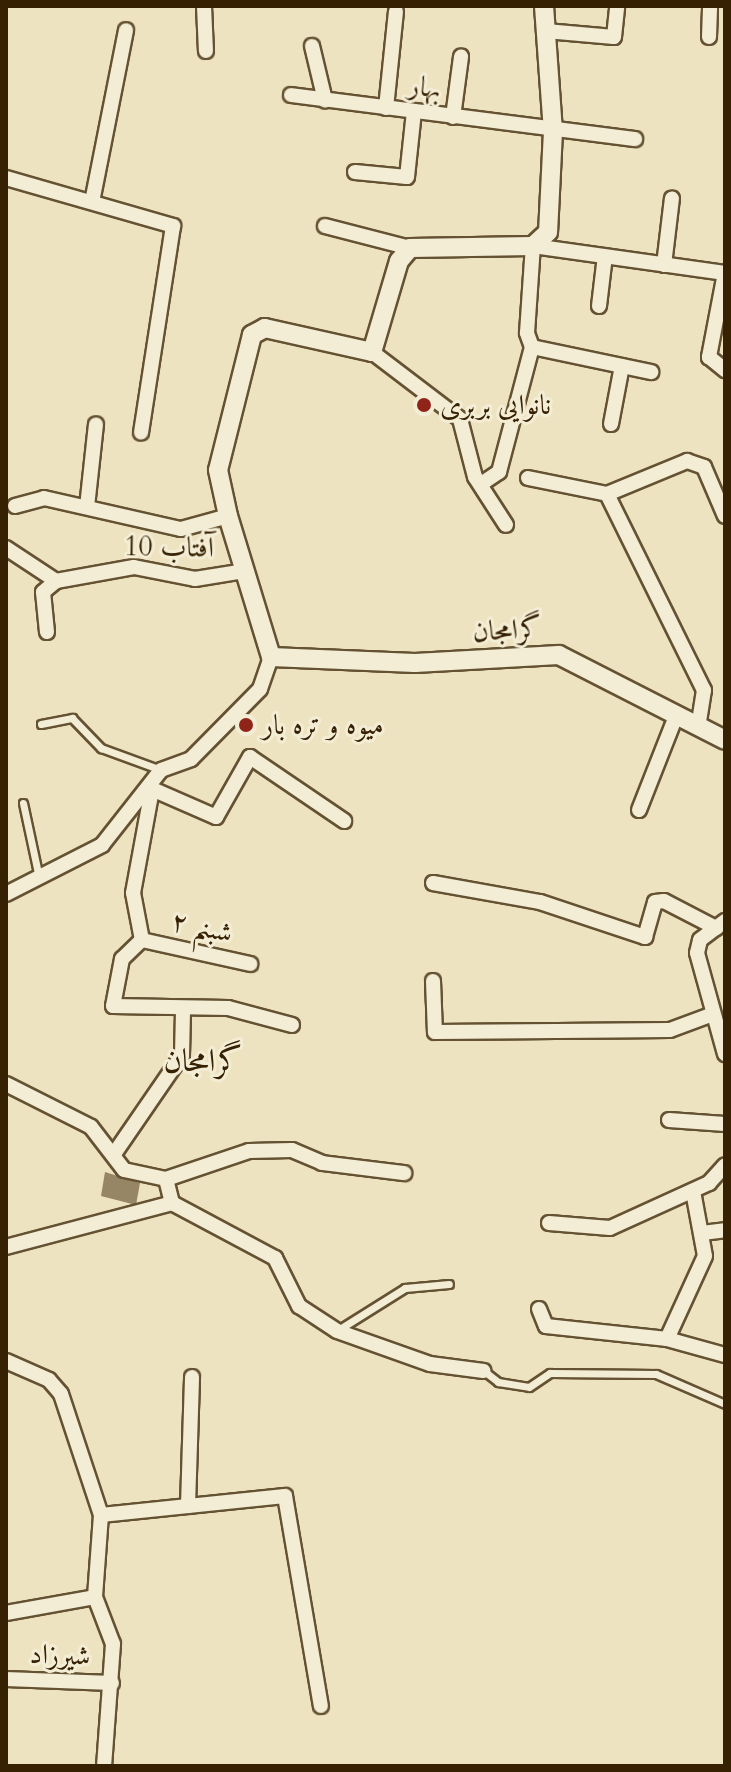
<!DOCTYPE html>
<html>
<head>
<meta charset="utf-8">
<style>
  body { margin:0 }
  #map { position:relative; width:731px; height:1772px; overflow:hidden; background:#eee3c0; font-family:Cardo,Amiri,serif }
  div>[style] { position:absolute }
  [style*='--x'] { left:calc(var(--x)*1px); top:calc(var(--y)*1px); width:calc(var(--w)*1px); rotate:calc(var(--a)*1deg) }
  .building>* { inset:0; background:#968665 }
  .roads { filter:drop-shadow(2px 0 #645232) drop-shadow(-2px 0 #645232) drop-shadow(0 2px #645232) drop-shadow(0 -2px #645232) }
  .service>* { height:7px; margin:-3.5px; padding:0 3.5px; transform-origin:3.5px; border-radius:3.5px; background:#f4edd6 }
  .minor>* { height:14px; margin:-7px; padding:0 7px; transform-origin:7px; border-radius:7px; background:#f4edd6 }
  .tertiary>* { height:18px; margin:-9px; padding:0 9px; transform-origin:9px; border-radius:9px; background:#f4edd6 }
  .dots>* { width:22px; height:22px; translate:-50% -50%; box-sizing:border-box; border:4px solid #f4edd6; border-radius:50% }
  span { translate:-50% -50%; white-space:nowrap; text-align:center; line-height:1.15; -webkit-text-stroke:6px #f4edd6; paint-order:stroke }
  .street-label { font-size:28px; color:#362103 }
  .poi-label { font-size:28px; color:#362103 }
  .left { translate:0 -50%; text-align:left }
  .quarter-label { font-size:32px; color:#362103 }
  .frame { position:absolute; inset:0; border:8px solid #362103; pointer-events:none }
</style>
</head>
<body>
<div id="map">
  <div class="building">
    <i style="clip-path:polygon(105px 1172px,140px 1183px,136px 1205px,101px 1196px)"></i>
  </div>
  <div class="roads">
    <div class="service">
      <i style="--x:41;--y:724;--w:32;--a:-11"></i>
      <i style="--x:72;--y:718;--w:42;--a:46"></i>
      <i style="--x:101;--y:748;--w:64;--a:20.1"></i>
      <i style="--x:23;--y:803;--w:72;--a:77.9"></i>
      <i style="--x:338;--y:1330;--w:79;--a:-32.1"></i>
      <i style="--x:405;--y:1288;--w:44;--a:-5.2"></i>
      <i style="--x:484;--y:1371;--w:18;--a:38"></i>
      <i style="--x:498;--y:1382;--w:31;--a:9"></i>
      <i style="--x:529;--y:1387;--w:25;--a:-34"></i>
      <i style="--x:550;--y:1373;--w:106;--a:0.5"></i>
      <i style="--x:656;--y:1374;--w:75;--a:23.5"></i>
    </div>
    <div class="minor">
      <i style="--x:204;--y:6;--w:45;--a:87.5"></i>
      <i style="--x:546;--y:31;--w:68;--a:5"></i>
      <i style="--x:614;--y:37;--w:31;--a:-84"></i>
      <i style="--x:709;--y:37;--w:31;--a:-88"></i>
      <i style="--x:312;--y:46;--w:56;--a:76.5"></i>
      <i style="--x:291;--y:95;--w:347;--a:7.3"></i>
      <i style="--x:386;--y:108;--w:97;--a:-84.1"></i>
      <i style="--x:453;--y:117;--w:61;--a:-82.4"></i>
      <i style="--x:355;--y:172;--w:52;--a:5.5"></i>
      <i style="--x:407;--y:177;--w:65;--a:-83.9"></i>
      <i style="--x:6;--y:178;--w:174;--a:16"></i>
      <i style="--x:173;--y:226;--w:209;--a:98.8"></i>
      <i style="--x:93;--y:197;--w:170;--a:-78.8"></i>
      <i style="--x:325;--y:226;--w:88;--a:14.5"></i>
      <i style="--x:664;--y:265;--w:67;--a:-83.2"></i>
      <i style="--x:599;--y:306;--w:50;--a:-83.2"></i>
      <i style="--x:532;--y:347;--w:122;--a:11.9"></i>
      <i style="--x:372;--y:352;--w:111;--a:37.3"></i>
      <i style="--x:460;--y:419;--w:60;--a:75.5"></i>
      <i style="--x:475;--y:477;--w:57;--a:57.1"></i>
      <i style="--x:611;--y:424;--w:59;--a:-79.3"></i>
      <i style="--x:528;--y:478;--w:81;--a:11.4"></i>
      <i style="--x:607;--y:494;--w:219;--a:63.7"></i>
      <i style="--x:704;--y:690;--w:37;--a:99"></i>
      <i style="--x:481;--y:484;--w:22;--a:-34"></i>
      <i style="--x:499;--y:472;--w:129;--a:-75.2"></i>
      <i style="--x:532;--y:347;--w:15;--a:-110"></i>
      <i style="--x:527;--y:333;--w:87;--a:-86.1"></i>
      <i style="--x:533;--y:246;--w:194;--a:8"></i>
      <i style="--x:725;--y:273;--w:86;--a:100.8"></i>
      <i style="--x:709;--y:357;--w:21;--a:39"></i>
      <i style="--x:607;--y:494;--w:87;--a:-22.4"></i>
      <i style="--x:687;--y:461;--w:18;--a:19"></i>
      <i style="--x:704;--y:467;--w:53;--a:66.8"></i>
      <i style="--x:15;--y:506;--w:30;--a:-15"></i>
      <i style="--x:44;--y:498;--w:140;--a:12.8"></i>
      <i style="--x:181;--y:529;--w:49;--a:-15.5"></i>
      <i style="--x:87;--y:507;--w:83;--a:-83.8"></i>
      <i style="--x:6;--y:548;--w:60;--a:33.4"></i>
      <i style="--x:56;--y:581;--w:79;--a:-10.2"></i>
      <i style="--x:134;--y:567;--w:62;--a:11.1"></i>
      <i style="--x:195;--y:579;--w:51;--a:-9.1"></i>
      <i style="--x:47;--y:632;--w:40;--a:-95.7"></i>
      <i style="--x:43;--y:592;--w:17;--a:-40"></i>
      <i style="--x:639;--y:810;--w:101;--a:-68.5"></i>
      <i style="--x:433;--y:883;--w:109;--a:10.1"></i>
      <i style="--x:540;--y:902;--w:111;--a:18.4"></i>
      <i style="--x:645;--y:937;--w:36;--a:-74"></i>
      <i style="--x:655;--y:902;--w:9;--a:-6"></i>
      <i style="--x:664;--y:901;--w:59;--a:27.4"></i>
      <i style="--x:6;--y:894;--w:108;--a:-27"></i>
      <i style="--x:102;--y:845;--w:95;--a:-51.8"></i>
      <i style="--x:161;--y:770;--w:32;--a:-20"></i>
      <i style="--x:191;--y:759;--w:98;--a:-45.4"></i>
      <i style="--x:260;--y:689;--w:34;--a:-71"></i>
      <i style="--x:725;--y:921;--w:31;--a:143"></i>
      <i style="--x:700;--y:940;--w:13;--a:103"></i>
      <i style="--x:697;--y:953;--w:105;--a:74.5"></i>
      <i style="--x:142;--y:940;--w:111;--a:12.5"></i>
      <i style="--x:433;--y:981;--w:51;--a:87.8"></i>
      <i style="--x:435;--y:1032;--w:235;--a:-0.5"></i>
      <i style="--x:670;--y:1030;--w:46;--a:-20.4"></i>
      <i style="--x:292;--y:1025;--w:66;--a:-165.1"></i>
      <i style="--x:228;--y:1008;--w:115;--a:-179"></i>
      <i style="--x:113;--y:1006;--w:48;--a:-79.2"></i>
      <i style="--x:122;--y:959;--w:28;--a:-44"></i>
      <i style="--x:142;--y:940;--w:48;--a:-100.8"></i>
      <i style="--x:133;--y:893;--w:106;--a:-79.6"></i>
      <i style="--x:152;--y:789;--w:70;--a:23.6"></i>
      <i style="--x:216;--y:817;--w:69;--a:-60.5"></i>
      <i style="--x:250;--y:757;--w:114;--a:34.2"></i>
      <i style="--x:6;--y:1084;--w:95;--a:26.8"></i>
      <i style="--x:91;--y:1127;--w:54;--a:52.5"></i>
      <i style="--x:124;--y:1170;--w:43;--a:12.1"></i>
      <i style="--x:166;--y:1179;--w:25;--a:76"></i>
      <i style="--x:172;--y:1203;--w:117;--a:28.1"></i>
      <i style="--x:275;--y:1258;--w:54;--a:63.4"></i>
      <i style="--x:299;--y:1306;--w:45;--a:33.3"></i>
      <i style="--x:337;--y:1331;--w:99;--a:19.5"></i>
      <i style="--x:430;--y:1364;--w:54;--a:7.4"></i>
      <i style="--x:669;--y:1120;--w:56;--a:4.1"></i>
      <i style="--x:114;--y:1154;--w:120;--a:-55.5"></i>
      <i style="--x:182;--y:1055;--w:44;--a:-88.7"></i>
      <i style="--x:166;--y:1179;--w:88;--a:-18.6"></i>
      <i style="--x:249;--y:1151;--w:43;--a:-1.3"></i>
      <i style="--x:292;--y:1150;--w:33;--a:23"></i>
      <i style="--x:322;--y:1163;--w:83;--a:7"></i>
      <i style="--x:549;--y:1223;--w:61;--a:4.7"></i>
      <i style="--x:610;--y:1228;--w:109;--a:-24.4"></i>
      <i style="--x:709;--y:1183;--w:24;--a:-48"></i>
      <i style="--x:702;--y:1233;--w:23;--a:-7"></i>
      <i style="--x:6;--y:1247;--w:172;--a:-14.8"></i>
      <i style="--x:539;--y:1309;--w:18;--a:68"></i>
      <i style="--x:546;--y:1326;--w:122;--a:6.1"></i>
      <i style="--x:667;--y:1339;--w:60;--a:15.4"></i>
      <i style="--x:667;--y:1339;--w:91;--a:-65.4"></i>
      <i style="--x:705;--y:1256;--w:66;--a:-100.5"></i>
      <i style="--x:6;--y:1361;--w:47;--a:23.8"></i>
      <i style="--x:49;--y:1380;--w:18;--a:49"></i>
      <i style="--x:61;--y:1394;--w:127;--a:71.7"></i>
      <i style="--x:101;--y:1515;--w:82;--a:94.2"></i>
      <i style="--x:95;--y:1597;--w:50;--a:69"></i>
      <i style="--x:113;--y:1644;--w:122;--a:94.2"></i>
      <i style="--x:188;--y:1506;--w:129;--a:-88.2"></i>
      <i style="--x:101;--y:1515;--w:185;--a:-5.9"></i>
      <i style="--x:285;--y:1496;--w:213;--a:80.3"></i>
      <i style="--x:6;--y:1613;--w:90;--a:-10.2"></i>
      <i style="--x:6;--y:1679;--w:106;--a:2.2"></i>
    </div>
    <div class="tertiary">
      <i style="--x:544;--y:6;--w:125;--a:85.9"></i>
      <i style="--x:553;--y:131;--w:101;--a:92.8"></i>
      <i style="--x:548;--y:232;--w:21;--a:137"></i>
      <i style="--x:533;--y:246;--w:123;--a:179.1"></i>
      <i style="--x:410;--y:248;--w:17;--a:130"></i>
      <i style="--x:399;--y:261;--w:95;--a:106.5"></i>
      <i style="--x:372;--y:352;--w:110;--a:-167.4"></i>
      <i style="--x:265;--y:328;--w:15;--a:152"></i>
      <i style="--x:252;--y:335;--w:139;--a:104.1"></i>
      <i style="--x:218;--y:470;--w:47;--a:77.7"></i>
      <i style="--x:228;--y:516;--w:147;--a:73"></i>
      <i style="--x:271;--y:657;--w:144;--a:2.4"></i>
      <i style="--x:415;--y:663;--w:144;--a:-3.2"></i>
      <i style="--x:559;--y:655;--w:186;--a:27.1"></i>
    </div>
  </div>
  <div class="dots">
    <i style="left:424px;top:405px;background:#8f2418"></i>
    <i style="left:246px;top:725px;background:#8f2418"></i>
  </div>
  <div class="street-label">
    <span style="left:425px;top:87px;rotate:8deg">بهار</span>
    <span style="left:169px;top:547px;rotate:1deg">آفتاب 10</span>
    <span style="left:507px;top:630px;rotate:-3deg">گرامجان</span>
    <span style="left:202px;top:927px;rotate:13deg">شبنم ۲</span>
    <span style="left:60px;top:1655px;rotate:2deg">شیرزاد</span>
  </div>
  <div class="poi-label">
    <span class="left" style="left:440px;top:405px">نانوایی بربری</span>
    <span class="left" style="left:262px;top:725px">میوه و تره بار</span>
  </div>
  <div class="quarter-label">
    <span style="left:203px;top:1061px">گرامجان</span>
  </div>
  <div class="frame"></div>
</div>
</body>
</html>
